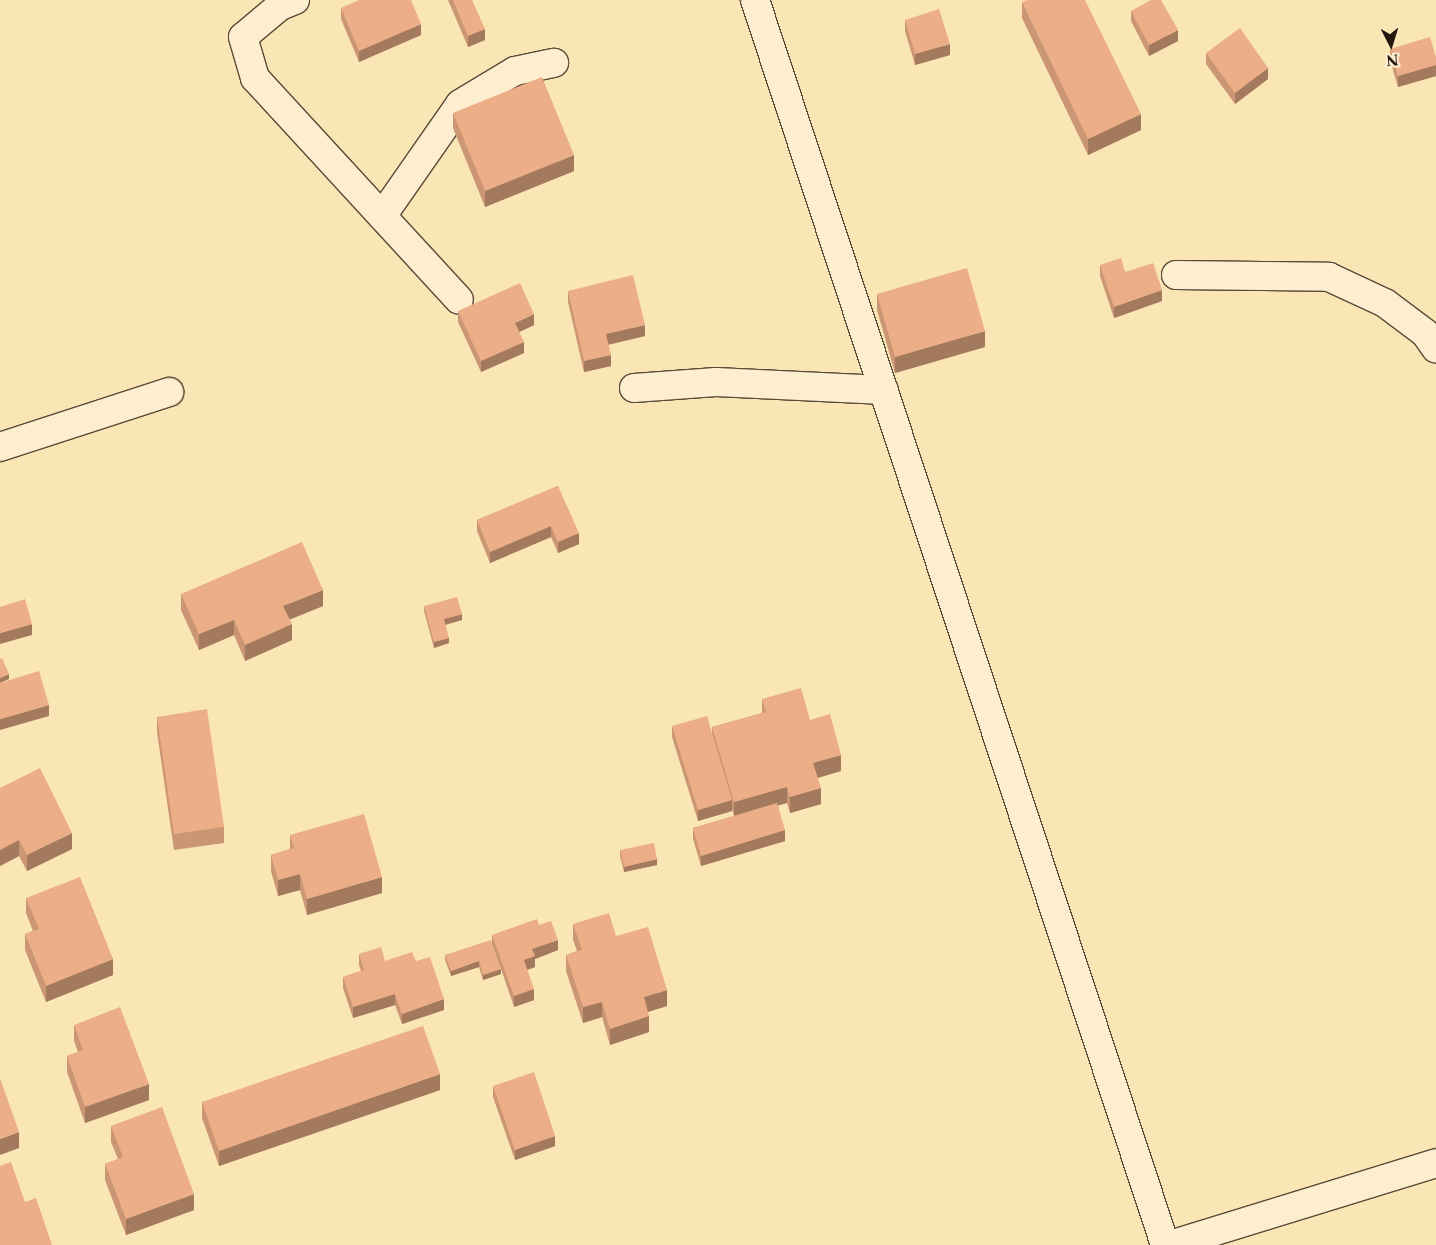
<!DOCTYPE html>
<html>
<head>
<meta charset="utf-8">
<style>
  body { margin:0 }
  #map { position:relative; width:1436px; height:1245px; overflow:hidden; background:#fae5b4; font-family:"Libre Caslon Text",serif }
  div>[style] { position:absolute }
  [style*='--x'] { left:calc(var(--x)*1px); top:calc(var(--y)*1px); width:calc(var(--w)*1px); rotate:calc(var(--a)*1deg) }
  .roads { filter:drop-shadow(1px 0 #5a4a38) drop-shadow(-1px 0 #5a4a38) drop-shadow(0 1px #5a4a38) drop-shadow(0 -1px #5a4a38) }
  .minor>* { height:28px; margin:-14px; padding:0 14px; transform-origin:14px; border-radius:14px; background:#fceece }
  .wall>* { inset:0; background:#ca9674 }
  .shaded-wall>* { inset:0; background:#a47a5e }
  .building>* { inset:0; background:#ebae87 }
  span { translate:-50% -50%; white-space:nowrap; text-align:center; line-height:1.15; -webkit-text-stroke:4px #fceece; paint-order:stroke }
  .north { position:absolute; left:1366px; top:20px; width:50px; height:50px; -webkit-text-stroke:4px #fceece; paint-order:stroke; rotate:175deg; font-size:14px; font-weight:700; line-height:20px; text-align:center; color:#24160e }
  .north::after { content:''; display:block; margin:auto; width:18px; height:22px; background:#24160e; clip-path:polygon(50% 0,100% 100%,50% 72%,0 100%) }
</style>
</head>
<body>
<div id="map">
  <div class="roads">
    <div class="minor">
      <i style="--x:295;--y:0;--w:16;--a:158"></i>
      <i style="--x:280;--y:6;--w:48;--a:140"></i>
      <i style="--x:243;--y:37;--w:43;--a:73.7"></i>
      <i style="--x:255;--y:78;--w:301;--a:47.4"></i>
      <i style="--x:755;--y:0;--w:1311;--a:71.77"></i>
      <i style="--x:382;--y:216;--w:136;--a:-55.1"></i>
      <i style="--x:460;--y:104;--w:64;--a:-31"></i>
      <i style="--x:515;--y:71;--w:40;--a:-12"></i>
      <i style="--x:1176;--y:275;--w:153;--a:0.7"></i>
      <i style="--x:1329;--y:277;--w:62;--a:24.9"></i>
      <i style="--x:1385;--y:303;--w:50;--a:36.9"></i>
      <i style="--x:1425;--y:333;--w:19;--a:55"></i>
      <i style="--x:634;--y:388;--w:82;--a:-4.2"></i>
      <i style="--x:716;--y:382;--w:168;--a:2.7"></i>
      <i style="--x:0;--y:447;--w:178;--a:-18"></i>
      <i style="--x:1170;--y:1245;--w:278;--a:-17.1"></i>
    </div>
  </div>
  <div class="wall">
    <i style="clip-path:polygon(448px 0,472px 0,485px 40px,468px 47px)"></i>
    <i style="clip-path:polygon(1022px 2px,1141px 130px,1088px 155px,1022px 18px)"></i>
    <i style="clip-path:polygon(341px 8px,421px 35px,359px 62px,341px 19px)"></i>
    <i style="clip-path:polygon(1131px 11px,1178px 41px,1149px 56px,1131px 21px)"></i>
    <i style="clip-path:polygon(905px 20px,950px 55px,915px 65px,905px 31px)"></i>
    <i style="clip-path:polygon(1390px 49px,1436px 57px,1436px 76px,1398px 87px,1390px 60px)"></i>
    <i style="clip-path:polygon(1206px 53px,1268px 79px,1235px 104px,1206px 64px)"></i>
    <i style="clip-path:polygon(453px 113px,574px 171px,485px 207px,453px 128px)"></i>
    <i style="clip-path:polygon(1100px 265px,1125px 272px,1162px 301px,1114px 318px,1100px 276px)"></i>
    <i style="clip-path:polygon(568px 291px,645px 336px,608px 345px,611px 366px,584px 372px,568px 302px)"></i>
    <i style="clip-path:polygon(877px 294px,985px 347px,895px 373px,877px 310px)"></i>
    <i style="clip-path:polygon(458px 311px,534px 325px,519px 332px,524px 353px,481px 372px,458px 322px)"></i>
    <i style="clip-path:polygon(558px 486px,579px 544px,558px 553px,551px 537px,490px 563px,477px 531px,477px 520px)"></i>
    <i style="clip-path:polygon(181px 594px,323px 606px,289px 620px,292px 640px,245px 661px,234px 635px,199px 650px,181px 610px)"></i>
    <i style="clip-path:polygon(424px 606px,462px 620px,445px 625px,449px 643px,434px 648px,424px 611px)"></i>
    <i style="clip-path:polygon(762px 699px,810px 720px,841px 771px,818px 778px,821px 804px,790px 813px,787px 803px,778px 805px,785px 841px,701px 866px,693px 839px,693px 828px,734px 816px,732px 809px,732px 811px,698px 821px,672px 737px,672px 726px,712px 734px,712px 727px,762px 713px)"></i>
    <i style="clip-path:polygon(157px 717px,224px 827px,224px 843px,174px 850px,157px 732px)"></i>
    <i style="clip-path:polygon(0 788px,72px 849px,27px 871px,19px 856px,0 866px)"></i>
    <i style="clip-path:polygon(290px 835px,382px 893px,307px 915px,300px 890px,278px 896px,271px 871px,271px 855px,290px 849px)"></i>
    <i style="clip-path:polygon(620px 850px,657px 865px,624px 872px,620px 856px)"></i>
    <i style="clip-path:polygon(26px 898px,113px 975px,46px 1002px,25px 950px,25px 934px,33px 931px,26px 913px)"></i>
    <i style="clip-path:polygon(573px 924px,616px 936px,667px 1006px,648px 1012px,649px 1032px,610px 1045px,602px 1017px,583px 1023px,566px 971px,566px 955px,577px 951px,573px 940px)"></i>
    <i style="clip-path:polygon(539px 925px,558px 950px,535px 959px,535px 967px,527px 970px,534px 1000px,514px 1007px,500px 966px,501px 974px,483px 980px,479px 967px,451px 976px,445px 960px,445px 955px,492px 944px,492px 935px)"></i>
    <i style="clip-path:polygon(359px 954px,385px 961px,416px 961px,444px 1010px,402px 1024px,395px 1005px,353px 1018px,343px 988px,343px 977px,361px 971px,359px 965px)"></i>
    <i style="clip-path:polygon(74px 1025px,149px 1100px,85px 1123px,67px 1072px,67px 1056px,78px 1052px,74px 1041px)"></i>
    <i style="clip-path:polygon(493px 1086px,555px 1146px,515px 1160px,493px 1097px)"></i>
    <i style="clip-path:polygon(440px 1090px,219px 1166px,202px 1118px,202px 1102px)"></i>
    <i style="clip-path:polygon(111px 1126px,194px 1210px,126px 1235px,105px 1180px,105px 1164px,118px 1159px,111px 1142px)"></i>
  </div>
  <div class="shaded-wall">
    <i style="clip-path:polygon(421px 24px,421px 35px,359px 62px,359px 51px)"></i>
    <i style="clip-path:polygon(485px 29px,485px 40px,468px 47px,468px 36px)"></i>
    <i style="clip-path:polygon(1178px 30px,1178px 41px,1149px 56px,1149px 45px)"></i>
    <i style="clip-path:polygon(950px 44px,950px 55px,915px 65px,915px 54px)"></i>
    <i style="clip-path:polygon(1436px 65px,1436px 76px,1398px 87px,1398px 76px)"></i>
    <i style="clip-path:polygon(1268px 68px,1268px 79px,1235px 104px,1235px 93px)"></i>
    <i style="clip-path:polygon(1141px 114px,1141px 130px,1088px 155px,1088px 139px)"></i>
    <i style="clip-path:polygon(574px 155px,574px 171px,485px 207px,485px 191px)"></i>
    <i style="clip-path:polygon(1162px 290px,1162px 301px,1114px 318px,1114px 307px)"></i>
    <i style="clip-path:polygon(534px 314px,534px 325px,515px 334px,515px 323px)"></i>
    <i style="clip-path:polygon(645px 325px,645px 336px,606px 345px,606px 334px)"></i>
    <i style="clip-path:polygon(985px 331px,985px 347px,895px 373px,895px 357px)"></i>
    <i style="clip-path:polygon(524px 342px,524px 353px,481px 372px,481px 361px)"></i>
    <i style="clip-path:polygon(611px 355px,611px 366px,584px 372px,584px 361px)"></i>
    <i style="clip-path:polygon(551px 526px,551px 537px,490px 563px,490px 552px)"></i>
    <i style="clip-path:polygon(579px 533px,579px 544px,558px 553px,558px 542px)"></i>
    <i style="clip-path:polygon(323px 590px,323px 606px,283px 622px,283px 606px)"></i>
    <i style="clip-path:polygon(462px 614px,462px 620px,444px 625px,444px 619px)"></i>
    <i style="clip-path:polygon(234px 620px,234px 635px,199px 650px,199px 634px)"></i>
    <i style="clip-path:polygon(32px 624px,32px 635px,0 644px,0 633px)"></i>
    <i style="clip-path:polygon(292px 624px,292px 640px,245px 661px,245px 645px)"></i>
    <i style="clip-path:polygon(449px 638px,449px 643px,434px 648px,434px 642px)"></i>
    <i style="clip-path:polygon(9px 674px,9px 679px,0 683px,0 678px)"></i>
    <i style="clip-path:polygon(49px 705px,49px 716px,0 730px,0 719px)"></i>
    <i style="clip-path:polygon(841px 755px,841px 771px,813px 779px,813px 763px)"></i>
    <i style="clip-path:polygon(787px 787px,787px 803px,734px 818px,734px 802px)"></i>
    <i style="clip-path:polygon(821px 788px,821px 804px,790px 813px,790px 797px)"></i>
    <i style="clip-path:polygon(732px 800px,732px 811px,698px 821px,698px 810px)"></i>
    <i style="clip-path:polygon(785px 830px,785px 841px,701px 866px,701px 856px)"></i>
    <i style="clip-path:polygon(72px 833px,72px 849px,27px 871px,27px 855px)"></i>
    <i style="clip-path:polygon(19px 840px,19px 856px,0 866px,0 850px)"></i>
    <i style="clip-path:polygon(657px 859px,657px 865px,624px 872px,624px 867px)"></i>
    <i style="clip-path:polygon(300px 874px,300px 890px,278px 896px,278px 880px)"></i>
    <i style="clip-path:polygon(382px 877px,382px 893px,307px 915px,307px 899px)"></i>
    <i style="clip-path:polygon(558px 940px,558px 950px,535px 959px,535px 967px,524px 971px,524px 960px,532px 949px)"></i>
    <i style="clip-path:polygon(113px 959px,113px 975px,46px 1002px,46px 986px)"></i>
    <i style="clip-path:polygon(479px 961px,479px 967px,451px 976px,451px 971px)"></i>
    <i style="clip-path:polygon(501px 969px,501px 974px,483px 980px,483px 975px)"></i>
    <i style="clip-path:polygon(534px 989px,534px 1000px,514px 1007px,514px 996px)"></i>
    <i style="clip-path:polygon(667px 990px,667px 1006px,644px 1013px,644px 997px)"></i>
    <i style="clip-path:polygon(395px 994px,395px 1005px,353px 1018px,353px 1007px)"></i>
    <i style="clip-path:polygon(444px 999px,444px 1010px,402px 1024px,402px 1014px)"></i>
    <i style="clip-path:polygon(602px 1002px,602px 1017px,583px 1023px,583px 1007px)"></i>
    <i style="clip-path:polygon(649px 1016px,649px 1032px,610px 1045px,610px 1029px)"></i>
    <i style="clip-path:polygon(440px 1074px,440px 1090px,219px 1166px,219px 1151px)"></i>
    <i style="clip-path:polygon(149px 1084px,149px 1100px,85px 1123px,85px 1107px)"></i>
    <i style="clip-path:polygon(19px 1132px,19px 1148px,0 1155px,0 1139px)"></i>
    <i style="clip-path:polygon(555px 1136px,555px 1146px,515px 1160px,515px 1150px)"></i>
    <i style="clip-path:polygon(194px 1194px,194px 1210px,126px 1235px,126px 1219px)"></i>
  </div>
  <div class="building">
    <i style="clip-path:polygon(359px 0,411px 0,421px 24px,359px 51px,341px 8px)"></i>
    <i style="clip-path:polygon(453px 0,472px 0,485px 29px,468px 36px)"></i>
    <i style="clip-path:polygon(1027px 0,1085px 0,1141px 114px,1088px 139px,1022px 2px)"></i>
    <i style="clip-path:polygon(1151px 0,1161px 0,1178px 30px,1149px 45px,1131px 11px)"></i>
    <i style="clip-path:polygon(939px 9px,950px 44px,915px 54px,905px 20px)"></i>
    <i style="clip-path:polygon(1240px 28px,1268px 68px,1235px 93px,1206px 53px)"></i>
    <i style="clip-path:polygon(1430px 37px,1436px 57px,1436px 65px,1398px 76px,1390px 49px)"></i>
    <i style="clip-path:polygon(542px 77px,574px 155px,485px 191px,453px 113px)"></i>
    <i style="clip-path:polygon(1121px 258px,1125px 272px,1153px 263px,1162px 290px,1114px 307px,1100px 265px)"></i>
    <i style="clip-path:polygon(967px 268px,985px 331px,895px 357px,877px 294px)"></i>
    <i style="clip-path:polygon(633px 275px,645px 325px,606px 334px,611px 355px,584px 361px,568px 291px)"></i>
    <i style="clip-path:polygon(520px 283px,534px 314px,515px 323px,524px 342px,481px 361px,458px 311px)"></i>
    <i style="clip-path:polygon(558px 486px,579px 533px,558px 542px,551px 526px,490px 552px,477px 520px)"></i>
    <i style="clip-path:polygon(302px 542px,323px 590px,283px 606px,292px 624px,245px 645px,234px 620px,199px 634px,181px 594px)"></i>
    <i style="clip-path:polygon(457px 597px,462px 614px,444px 619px,449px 638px,434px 642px,424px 606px)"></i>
    <i style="clip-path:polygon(25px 599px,32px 624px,0 633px,0 607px)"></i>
    <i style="clip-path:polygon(2px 658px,9px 674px,0 678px,0 659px)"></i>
    <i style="clip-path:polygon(39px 671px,49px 705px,0 719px,0 683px)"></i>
    <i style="clip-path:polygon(801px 688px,810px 720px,830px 714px,841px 755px,813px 763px,821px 788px,790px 797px,787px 787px,734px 802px,712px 727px,766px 712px,762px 699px)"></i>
    <i style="clip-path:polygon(207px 709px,224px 827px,174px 834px,157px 717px)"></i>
    <i style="clip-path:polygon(707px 716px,732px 800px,698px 810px,672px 726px)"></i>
    <i style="clip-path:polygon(40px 768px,72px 833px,27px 855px,19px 840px,0 850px,0 788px)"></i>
    <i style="clip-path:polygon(777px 803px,785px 830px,701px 856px,693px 828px)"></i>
    <i style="clip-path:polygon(364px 814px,382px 877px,307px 899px,300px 874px,278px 880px,271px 855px,294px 848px,290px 835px)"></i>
    <i style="clip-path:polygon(654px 843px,657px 859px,624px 867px,620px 850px)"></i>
    <i style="clip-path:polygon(80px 877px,113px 959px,46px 986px,25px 934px,39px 929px,26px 898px)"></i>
    <i style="clip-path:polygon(609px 913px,616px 936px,648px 927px,667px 990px,644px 997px,649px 1016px,610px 1029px,602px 1002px,583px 1007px,566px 955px,582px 950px,573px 924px)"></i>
    <i style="clip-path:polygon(537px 919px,539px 925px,551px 921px,558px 940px,532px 949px,535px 956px,524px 960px,534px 989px,514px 996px,492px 935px)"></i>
    <i style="clip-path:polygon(491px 940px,501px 969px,483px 975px,479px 961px,451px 971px,445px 955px)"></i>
    <i style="clip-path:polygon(381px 947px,385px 961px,412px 952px,416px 961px,430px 957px,444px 999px,402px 1014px,395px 994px,353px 1007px,343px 977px,364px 970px,359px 954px)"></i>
    <i style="clip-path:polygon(120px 1007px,149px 1084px,85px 1107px,67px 1056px,83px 1050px,74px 1025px)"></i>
    <i style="clip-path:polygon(423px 1026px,440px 1074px,219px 1151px,202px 1102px)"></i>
    <i style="clip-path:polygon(534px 1072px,555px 1136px,515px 1150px,493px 1086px)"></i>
    <i style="clip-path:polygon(0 1078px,19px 1132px,0 1139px)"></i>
    <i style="clip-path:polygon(162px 1107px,194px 1194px,126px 1219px,105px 1164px,123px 1157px,111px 1126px)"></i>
    <i style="clip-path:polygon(11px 1162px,25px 1202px,36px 1198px,52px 1245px,0 1245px,0 1166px)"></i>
  </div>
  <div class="north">N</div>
</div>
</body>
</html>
